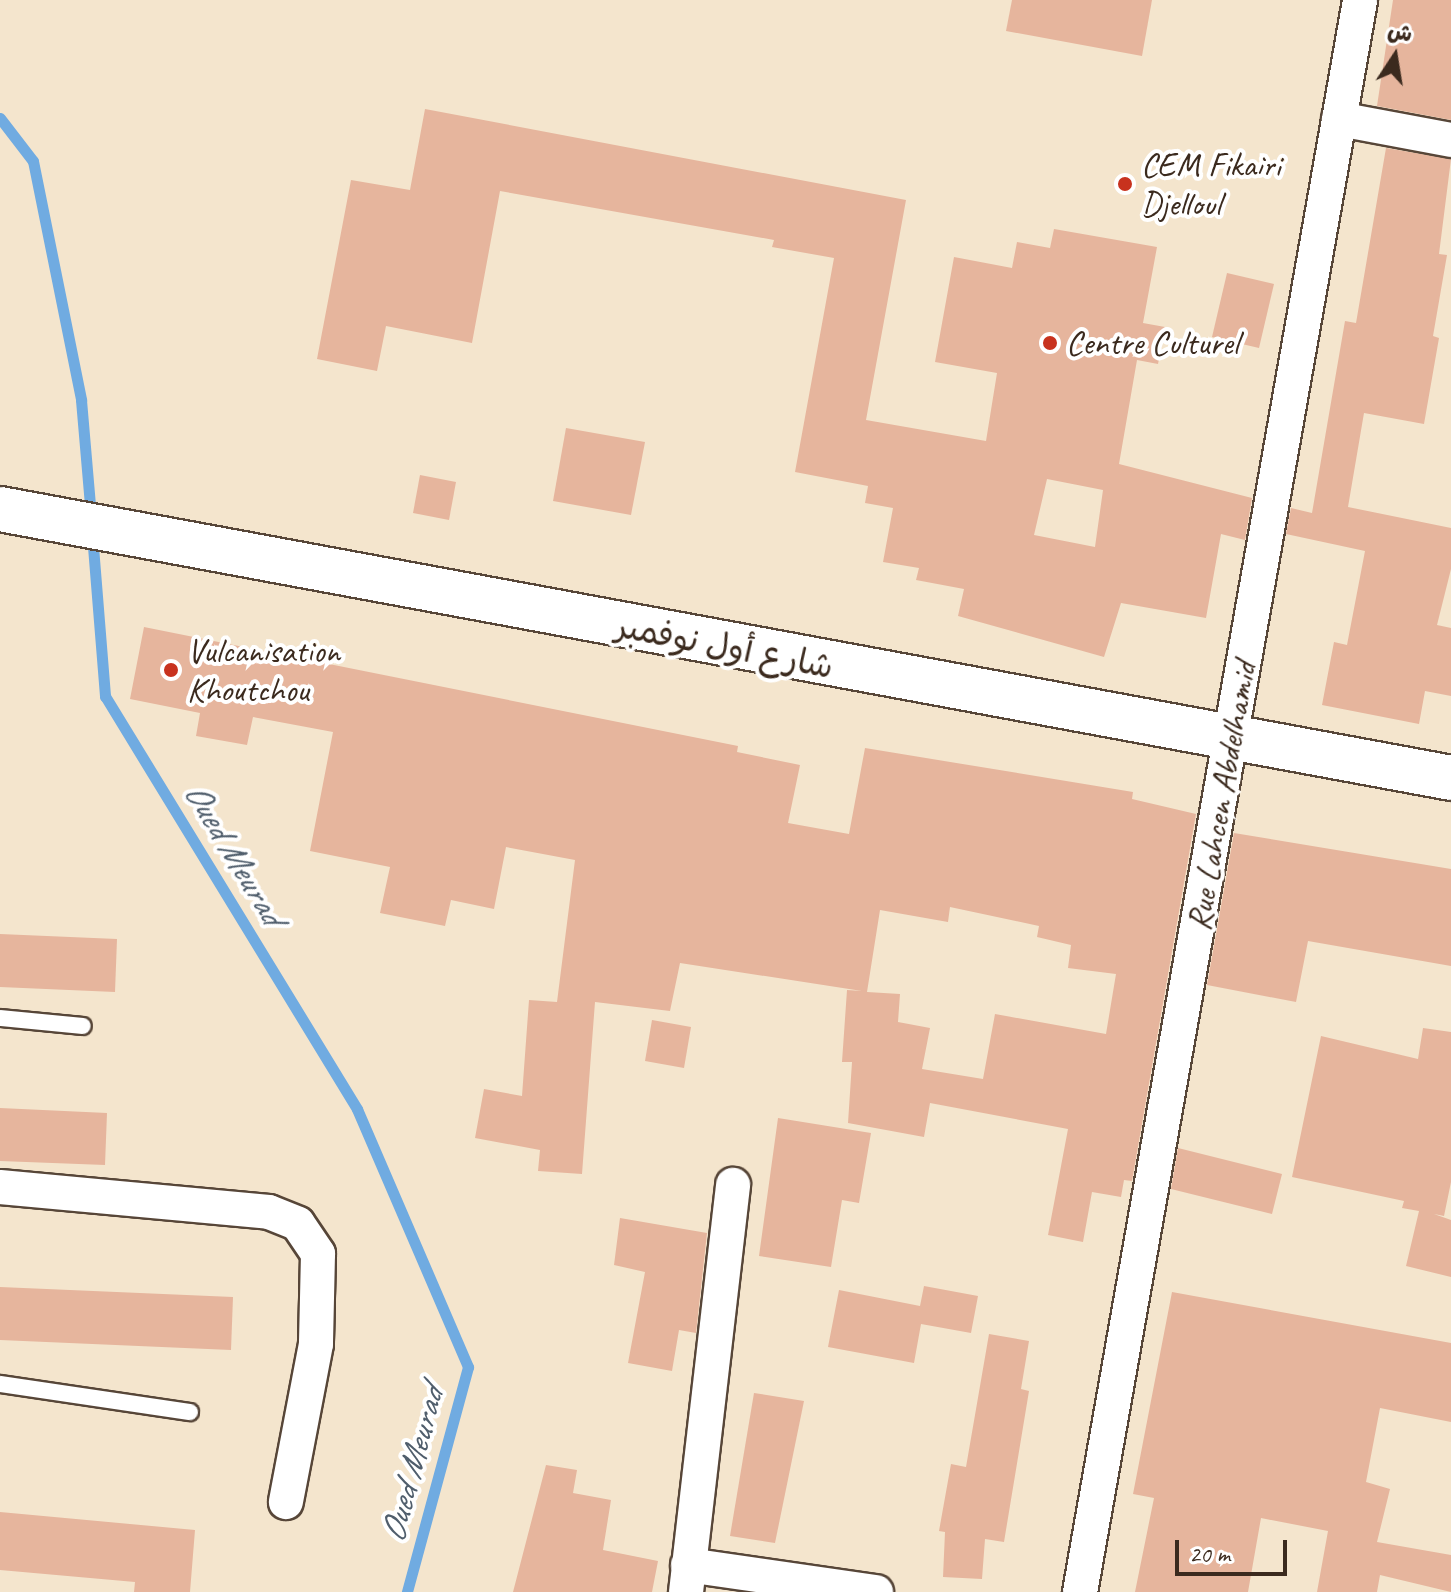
<!DOCTYPE html>
<html>
<head>
<meta charset="utf-8">
<style>
  body { margin:0 }
  #map { position:relative; width:1451px; height:1592px; overflow:hidden; background:#f4e5cd; font-family:Caveat,"Playpen Sans Arabic",sans-serif }
  div>[style] { position:absolute }
  [style*='--x'] { left:calc(var(--x)*1px); top:calc(var(--y)*1px); width:calc(var(--w)*1px); rotate:calc(var(--a)*1deg) }
  .stream>* { height:11px; margin:-5.5px; padding:0 5.5px; transform-origin:5.5px; border-radius:5.5px; background:#70abe1 }
  .building>* { inset:0; background:#e6b59d }
  .roads { filter:drop-shadow(2px 0 #574638) drop-shadow(-2px 0 #574638) drop-shadow(0 2px #574638) drop-shadow(0 -2px #574638) }
  .lane>* { height:16px; margin:-8px; padding:0 8px; transform-origin:8px; border-radius:8px; background:#fff }
  .street>* { height:34px; margin:-17px; padding:0 17px; transform-origin:17px; border-radius:17px; background:#fff }
  .primary>* { height:44px; margin:-22px; padding:0 22px; transform-origin:22px; border-radius:22px; background:#fff }
  .dots>* { width:22px; height:22px; translate:-50% -50%; box-sizing:border-box; border:4px solid #fff; border-radius:50% }
  span { translate:-50% -50%; white-space:nowrap; text-align:center; line-height:1.15; -webkit-text-stroke:8px #fff; paint-order:stroke }
  .poi-label { font-size:34px; color:#3b2a1e }
  .left { translate:0 -50%; text-align:left }
  .street-label { font-size:34px; color:#3b2a1e }
  .water-label { font-size:36px; color:#505e6c; font-style:italic }
  .north { position:absolute; left:1355px; top:16px; width:80px; height:80px; -webkit-text-stroke:6px #fff; paint-order:stroke; rotate:12deg; font-size:22px; font-weight:700; line-height:32px; text-align:center; color:#3b2a1e }
  .north::after { content:''; display:block; margin:auto; width:28px; height:36px; background:#3b2a1e; clip-path:polygon(50% 0,100% 100%,50% 72%,0 100%) }
  .scale { position:absolute; left:1175px; top:1540px; width:112px; height:36px; box-sizing:border-box; border:4px solid #3b2a1e; border-top:0; padding-left:10px; font-size:24px; line-height:28px; white-space:nowrap; color:#3b2a1e; -webkit-text-stroke:6px #fff; paint-order:stroke }
</style>
</head>
<body>
<div id="map">
  <div class="stream">
    <i style="--x:0;--y:118;--w:54;--a:52.5"></i>
    <i style="--x:33;--y:161;--w:244;--a:78.6"></i>
    <i style="--x:81;--y:400;--w:117;--a:85.1"></i>
    <i style="--x:92;--y:534;--w:163;--a:85.4"></i>
    <i style="--x:105;--y:696;--w:484;--a:58.6"></i>
    <i style="--x:357;--y:1109;--w:281;--a:66.7"></i>
    <i style="--x:468;--y:1367;--w:233;--a:105.2"></i>
  </div>
  <div class="building">
    <i style="clip-path:polygon(1012px 0,1152px 0,1142px 56px,1006px 31px)"></i>
    <i style="clip-path:polygon(1393px 0,1451px 0,1451px 120px,1377px 106px)"></i>
    <i style="clip-path:polygon(evenodd,425px 109px,906px 200px,866px 420px,986px 441px,997px 373px,935px 362px,954px 257px,1012px 268px,1017px 242px,1050px 248px,1054px 229px,1157px 247px,1143px 323px,1165px 327px,1158px 364px,1137px 360px,1119px 464px,1252px 498px,1245px 540px,1221px 534px,1206px 618px,1121px 603px,1104px 657px,958px 616px,964px 589px,916px 580px,919px 568px,883px 562px,893px 508px,865px 503px,868px 486px,795px 472px,834px 258px,772px 247px,774px 240px,500px 191px,472px 343px,386px 326px,377px 371px,317px 359px,351px 180px,410px 190px,425px 109px,1047px 479px,1103px 490px,1095px 547px,1034px 535px,1047px 479px)"></i>
    <i style="clip-path:polygon(1386px 148px,1451px 159px,1439px 254px,1447px 255px,1433px 336px,1439px 338px,1424px 424px,1364px 413px,1348px 507px,1451px 528px,1451px 569px,1437px 625px,1451px 628px,1451px 696px,1425px 691px,1419px 724px,1322px 705px,1334px 642px,1347px 645px,1365px 551px,1286px 534px,1291px 508px,1312px 513px,1345px 321px,1356px 323px)"></i>
    <i style="clip-path:polygon(1227px 273px,1274px 284px,1259px 348px,1212px 337px)"></i>
    <i style="clip-path:polygon(566px 428px,645px 442px,631px 515px,553px 501px)"></i>
    <i style="clip-path:polygon(420px 475px,456px 482px,449px 520px,413px 513px)"></i>
    <i style="clip-path:polygon(evenodd,144px 627px,738px 746px,737px 752px,800px 765px,788px 823px,849px 834px,865px 748px,1133px 792px,1132px 799px,1196px 814px,1132px 1181px,1124px 1180px,1121px 1197px,1092px 1192px,1083px 1242px,1048px 1235px,1068px 1129px,930px 1103px,924px 1137px,848px 1123px,852px 1062px,842px 1062px,847px 990px,862px 991px,680px 963px,670px 1011px,595px 1002px,582px 1174px,538px 1171px,540px 1150px,475px 1138px,484px 1089px,522px 1096px,529px 1000px,557px 1002px,575px 860px,506px 847px,494px 909px,451px 900px,445px 926px,380px 913px,390px 867px,310px 851px,333px 732px,253px 717px,247px 745px,196px 736px,200px 713px,130px 699px,144px 627px,950px 907px,1039px 926px,1037px 937px,1071px 945px,1068px 968px,1116px 974px,1106px 1034px,995px 1014px,983px 1079px,922px 1069px,930px 1028px,898px 1022px,900px 994px,867px 992px,880px 910px,948px 922px,950px 907px)"></i>
    <i style="clip-path:polygon(1234px 833px,1451px 869px,1451px 966px,1308px 941px,1296px 1002px,1207px 985px)"></i>
    <i style="clip-path:polygon(0 934px,117px 939px,115px 992px,0 987px)"></i>
    <i style="clip-path:polygon(652px 1020px,691px 1027px,684px 1068px,645px 1061px)"></i>
    <i style="clip-path:polygon(1423px 1028px,1451px 1032px,1451px 1182px,1444px 1216px,1434px 1214px,1451px 1220px,1451px 1277px,1406px 1266px,1419px 1211px,1402px 1208px,1404px 1201px,1292px 1177px,1321px 1036px,1418px 1059px)"></i>
    <i style="clip-path:polygon(0 1108px,107px 1113px,105px 1165px,0 1161px)"></i>
    <i style="clip-path:polygon(778px 1118px,871px 1133px,859px 1203px,842px 1200px,831px 1267px,759px 1256px)"></i>
    <i style="clip-path:polygon(1178px 1148px,1282px 1174px,1272px 1214px,1171px 1189px)"></i>
    <i style="clip-path:polygon(620px 1218px,707px 1233px,696px 1333px,679px 1330px,672px 1371px,628px 1363px,645px 1272px,614px 1265px)"></i>
    <i style="clip-path:polygon(924px 1286px,978px 1296px,971px 1333px,921px 1324px,914px 1363px,828px 1347px,839px 1290px,920px 1306px)"></i>
    <i style="clip-path:polygon(0 1287px,233px 1297px,231px 1350px,0 1340px)"></i>
    <i style="clip-path:polygon(1172px 1292px,1451px 1343px,1451px 1422px,1380px 1408px,1366px 1482px,1390px 1489px,1377px 1542px,1451px 1555px,1451px 1592px,1380px 1575px,1377px 1592px,1317px 1592px,1328px 1531px,1261px 1518px,1248px 1592px,1135px 1592px,1154px 1498px,1133px 1494px)"></i>
    <i style="clip-path:polygon(989px 1334px,1029px 1341px,1021px 1389px,1029px 1391px,1004px 1542px,985px 1539px,982px 1579px,943px 1577px,945px 1532px,939px 1531px,951px 1464px,966px 1467px)"></i>
    <i style="clip-path:polygon(754px 1393px,804px 1401px,775px 1543px,730px 1536px)"></i>
    <i style="clip-path:polygon(546px 1465px,577px 1470px,573px 1493px,611px 1500px,603px 1550px,658px 1561px,652px 1592px,513px 1592px)"></i>
    <i style="clip-path:polygon(0 1512px,195px 1530px,190px 1592px,134px 1592px,135px 1582px,0 1570px)"></i>
  </div>
  <div class="roads">
    <div class="lane">
      <i style="--x:0;--y:1018;--w:83;--a:5.5"></i>
      <i style="--x:0;--y:1384;--w:192;--a:8.4"></i>
    </div>
    <div class="street">
      <i style="--x:1339;--y:119;--w:114;--a:10.6"></i>
      <i style="--x:0;--y:1187;--w:270;--a:5.3"></i>
      <i style="--x:269;--y:1212;--w:31;--a:22"></i>
      <i style="--x:298;--y:1224;--w:36;--a:56"></i>
      <i style="--x:318;--y:1254;--w:90;--a:91.3"></i>
      <i style="--x:316;--y:1344;--w:161;--a:100.8"></i>
      <i style="--x:688;--y:1565;--w:190;--a:8.2"></i>
      <i style="--x:686;--y:1592;--w:410;--a:-83.4"></i>
      <i style="--x:1080;--y:1592;--w:1616;--a:-80.02"></i>
    </div>
    <div class="primary">
      <i style="--x:0;--y:509;--w:1476;--a:10.5"></i>
    </div>
  </div>
  <div class="dots">
    <i style="left:1125px;top:184px;background:#c8321e"></i>
    <i style="left:1050px;top:343px;background:#c8321e"></i>
    <i style="left:171px;top:670px;background:#c8321e"></i>
  </div>
  <div class="poi-label">
    <span class="left" style="left:1141px;top:184px">CEM Fikairi<br>Djelloul</span>
    <span class="left" style="left:1066px;top:343px">Centre Culturel</span>
    <span class="left" style="left:187px;top:670px">Vulcanisation<br>Khoutchou</span>
  </div>
  <div class="street-label">
    <span style="left:725px;top:646px;rotate:11deg">شارع أول نوفمبر</span>
    <span style="left:1221px;top:796px;rotate:-80deg">Rue Lahcen Abdelhamid</span>
  </div>
  <div class="water-label">
    <span style="left:234px;top:853px;rotate:59deg">Oued Meurad</span>
    <span style="left:412px;top:1465px;rotate:-75deg">Oued Meurad</span>
  </div>
  <div class="north">ش</div>
  <div class="scale">20 m</div>
</div>
</body>
</html>
